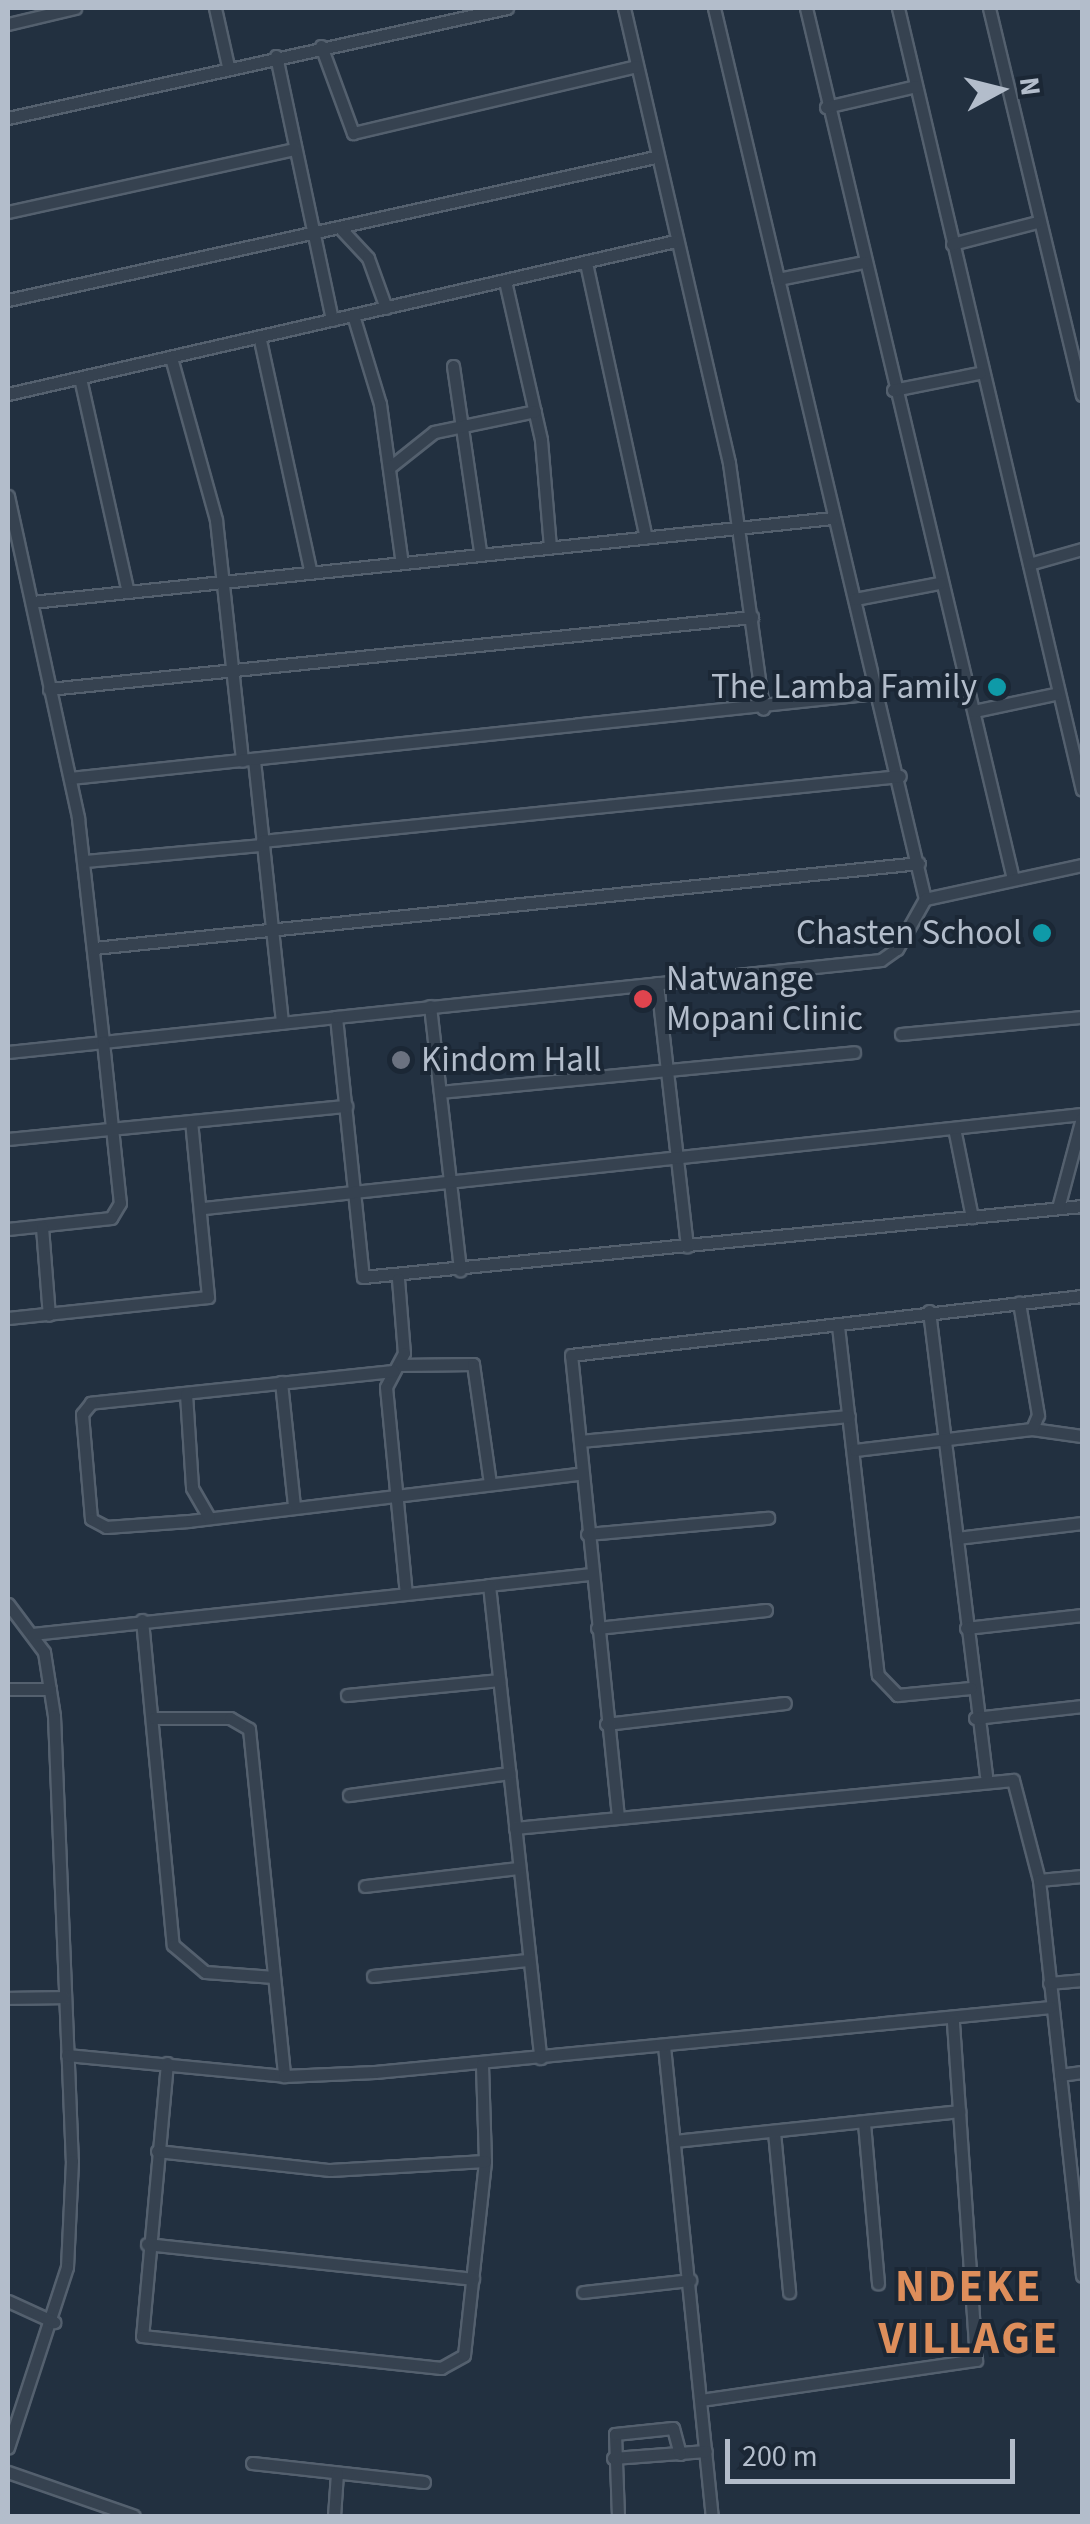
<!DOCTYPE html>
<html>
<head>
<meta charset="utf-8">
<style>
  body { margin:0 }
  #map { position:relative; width:1090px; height:2524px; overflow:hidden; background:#223040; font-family:"Source Sans 3",sans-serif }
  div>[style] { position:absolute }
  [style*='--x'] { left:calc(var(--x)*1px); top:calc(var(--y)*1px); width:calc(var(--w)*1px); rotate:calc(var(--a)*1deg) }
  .roads { filter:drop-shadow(2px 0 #54606e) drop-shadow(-2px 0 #54606e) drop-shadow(0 2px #54606e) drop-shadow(0 -2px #54606e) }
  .street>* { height:11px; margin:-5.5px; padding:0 5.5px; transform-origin:5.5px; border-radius:5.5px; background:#364250 }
  .dots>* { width:28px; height:28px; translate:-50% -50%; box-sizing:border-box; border:5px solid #1b2735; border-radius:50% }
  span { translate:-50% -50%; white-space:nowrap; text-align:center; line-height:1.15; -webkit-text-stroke:8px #1b2735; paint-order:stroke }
  .poi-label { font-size:35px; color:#b3bdcb }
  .right { translate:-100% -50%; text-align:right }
  .left { translate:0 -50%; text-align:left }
  .district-label { font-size:45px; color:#de8e5b; font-weight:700; letter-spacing:2.5px }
  .frame { position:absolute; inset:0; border:10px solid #b3bdcb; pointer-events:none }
  .north { position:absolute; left:950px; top:40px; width:100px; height:100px; -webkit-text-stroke:8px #1b2735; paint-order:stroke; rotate:83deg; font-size:28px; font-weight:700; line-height:40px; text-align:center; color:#b3bdcb }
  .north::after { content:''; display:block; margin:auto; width:35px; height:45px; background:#b3bdcb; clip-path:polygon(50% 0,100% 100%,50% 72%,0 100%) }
  .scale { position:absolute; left:725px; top:2439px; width:290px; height:45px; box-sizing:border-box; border:5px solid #b3bdcb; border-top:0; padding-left:12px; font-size:30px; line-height:35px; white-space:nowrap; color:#b3bdcb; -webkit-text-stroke:8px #1b2735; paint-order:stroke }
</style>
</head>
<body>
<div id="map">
  <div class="roads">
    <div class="street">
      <i style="--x:215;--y:8;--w:59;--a:77.4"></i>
      <i style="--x:624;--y:8;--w:467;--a:77"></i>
      <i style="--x:729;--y:463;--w:248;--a:82.1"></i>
      <i style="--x:714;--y:8;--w:916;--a:76.68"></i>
      <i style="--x:806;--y:8;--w:895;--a:76.63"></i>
      <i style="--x:898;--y:8;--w:803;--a:76.76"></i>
      <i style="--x:989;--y:8;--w:398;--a:76.5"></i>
      <i style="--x:8;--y:24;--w:69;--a:-13.4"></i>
      <i style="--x:321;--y:46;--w:93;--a:69.8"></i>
      <i style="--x:353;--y:133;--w:291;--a:-13.3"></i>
      <i style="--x:276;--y:56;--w:270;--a:78"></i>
      <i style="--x:826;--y:107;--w:92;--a:-13.1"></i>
      <i style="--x:8;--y:118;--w:511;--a:-12.43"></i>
      <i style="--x:8;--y:212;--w:294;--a:-12.4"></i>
      <i style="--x:342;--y:230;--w:38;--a:47"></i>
      <i style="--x:368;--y:258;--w:53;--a:70.2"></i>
      <i style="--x:952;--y:244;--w:88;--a:-14.5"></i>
      <i style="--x:586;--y:263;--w:281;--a:77.7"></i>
      <i style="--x:778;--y:279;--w:88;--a:-11.2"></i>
      <i style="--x:505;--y:281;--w:163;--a:77.2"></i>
      <i style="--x:541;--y:440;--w:108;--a:85.2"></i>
      <i style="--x:8;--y:300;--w:663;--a:-12.46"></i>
      <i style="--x:353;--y:315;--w:93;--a:73.1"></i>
      <i style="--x:380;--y:404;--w:155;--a:82.2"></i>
      <i style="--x:260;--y:340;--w:234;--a:77.7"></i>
      <i style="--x:172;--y:361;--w:165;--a:74.5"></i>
      <i style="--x:216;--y:520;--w:242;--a:83.8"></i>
      <i style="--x:453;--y:366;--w:188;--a:81.7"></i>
      <i style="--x:80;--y:378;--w:219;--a:77.4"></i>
      <i style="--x:893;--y:390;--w:88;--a:-11.2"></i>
      <i style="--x:8;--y:394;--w:684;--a:-12.92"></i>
      <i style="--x:390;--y:467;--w:56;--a:-38.5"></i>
      <i style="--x:434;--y:432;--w:103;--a:-11.7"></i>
      <i style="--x:8;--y:496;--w:330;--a:77.7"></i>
      <i style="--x:78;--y:818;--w:225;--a:83.6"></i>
      <i style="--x:103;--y:1042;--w:234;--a:-6.1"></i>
      <i style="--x:336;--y:1017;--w:261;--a:84.1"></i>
      <i style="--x:363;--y:1277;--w:722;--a:-5.64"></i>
      <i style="--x:1029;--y:564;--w:55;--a:-15.8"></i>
      <i style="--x:855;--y:599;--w:86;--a:-10.8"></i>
      <i style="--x:32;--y:602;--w:805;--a:-5.99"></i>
      <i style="--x:49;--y:689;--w:707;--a:-5.85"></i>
      <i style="--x:974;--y:711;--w:83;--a:-11.9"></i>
      <i style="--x:254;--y:760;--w:264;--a:83.9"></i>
      <i style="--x:70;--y:778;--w:810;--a:-6.02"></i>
      <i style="--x:262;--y:841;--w:641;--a:-5.82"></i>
      <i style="--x:85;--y:861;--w:178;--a:-5.2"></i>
      <i style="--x:94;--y:948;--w:829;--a:-5.88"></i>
      <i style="--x:657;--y:983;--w:265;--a:83.5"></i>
      <i style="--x:430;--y:1006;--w:266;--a:83.5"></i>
      <i style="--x:336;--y:1017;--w:548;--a:-5.97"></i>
      <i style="--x:881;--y:960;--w:19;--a:-35"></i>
      <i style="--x:897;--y:949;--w:57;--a:-60.8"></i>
      <i style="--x:925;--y:899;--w:161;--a:-12.2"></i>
      <i style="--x:901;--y:1034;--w:182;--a:-5.4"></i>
      <i style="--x:8;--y:1052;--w:96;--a:-6"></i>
      <i style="--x:103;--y:1042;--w:162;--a:84"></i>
      <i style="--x:120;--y:1203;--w:17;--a:121"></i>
      <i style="--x:111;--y:1218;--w:104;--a:173.9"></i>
      <i style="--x:440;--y:1092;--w:416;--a:-5.5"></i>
      <i style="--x:955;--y:1133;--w:86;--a:78.6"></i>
      <i style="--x:8;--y:1139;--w:340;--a:-5.6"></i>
      <i style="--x:204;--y:1208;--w:883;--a:-6.11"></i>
      <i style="--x:1058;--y:1208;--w:93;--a:-75.1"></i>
      <i style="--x:42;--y:1227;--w:88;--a:85.5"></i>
      <i style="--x:398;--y:1279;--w:74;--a:85.4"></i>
      <i style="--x:404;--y:1353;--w:38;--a:118"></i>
      <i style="--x:386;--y:1387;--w:207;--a:84.5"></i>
      <i style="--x:929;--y:1311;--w:468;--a:83"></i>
      <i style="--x:8;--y:1318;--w:201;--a:-6"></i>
      <i style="--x:208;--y:1297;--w:176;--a:-95.5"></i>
      <i style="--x:838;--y:1326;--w:351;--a:83.5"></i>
      <i style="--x:878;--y:1675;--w:28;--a:46"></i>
      <i style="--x:897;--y:1695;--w:74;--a:-5.4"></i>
      <i style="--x:399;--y:1365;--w:74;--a:-0.8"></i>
      <i style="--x:473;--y:1364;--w:120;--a:81.9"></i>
      <i style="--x:393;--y:1371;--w:304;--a:174"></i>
      <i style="--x:91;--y:1403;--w:14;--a:129"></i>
      <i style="--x:82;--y:1414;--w:105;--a:85.1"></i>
      <i style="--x:91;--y:1519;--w:17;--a:28"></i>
      <i style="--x:106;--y:1527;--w:83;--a:-4.1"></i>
      <i style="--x:189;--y:1521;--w:394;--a:-6.9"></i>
      <i style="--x:281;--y:1382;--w:125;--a:84"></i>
      <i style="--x:186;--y:1394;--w:94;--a:86.3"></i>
      <i style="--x:192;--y:1488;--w:34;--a:60"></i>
      <i style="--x:1032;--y:1429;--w:50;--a:8"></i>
      <i style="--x:580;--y:1441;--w:270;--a:-5.3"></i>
      <i style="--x:855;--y:1450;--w:178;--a:-6.8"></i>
      <i style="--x:1032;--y:1429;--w:15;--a:-67"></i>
      <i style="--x:1038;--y:1415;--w:114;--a:-99.6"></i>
      <i style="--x:587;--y:1534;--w:182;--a:-5.1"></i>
      <i style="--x:957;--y:1538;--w:126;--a:-6.8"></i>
      <i style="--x:489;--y:1585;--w:102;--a:-6.2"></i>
      <i style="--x:8;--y:1604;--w:60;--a:53.1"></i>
      <i style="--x:44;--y:1652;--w:65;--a:81.1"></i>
      <i style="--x:54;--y:1716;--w:445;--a:87.7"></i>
      <i style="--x:72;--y:2161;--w:106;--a:92.7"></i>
      <i style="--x:67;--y:2267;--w:190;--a:108.1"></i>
      <i style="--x:142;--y:1620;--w:326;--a:84.6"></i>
      <i style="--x:173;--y:1945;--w:42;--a:40.2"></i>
      <i style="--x:205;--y:1972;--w:69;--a:4.1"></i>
      <i style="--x:597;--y:1628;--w:170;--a:-6.1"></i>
      <i style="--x:966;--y:1628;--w:117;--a:-6.4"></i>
      <i style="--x:33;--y:1634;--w:459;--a:-6.1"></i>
      <i style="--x:489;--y:1585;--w:476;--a:83.8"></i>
      <i style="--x:8;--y:1689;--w:42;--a:0"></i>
      <i style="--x:347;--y:1695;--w:153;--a:-5.6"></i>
      <i style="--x:154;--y:1718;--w:76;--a:0"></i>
      <i style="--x:230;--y:1718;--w:22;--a:30"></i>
      <i style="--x:249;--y:1729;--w:349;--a:84.2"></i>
      <i style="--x:975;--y:1718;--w:108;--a:-6.4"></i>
      <i style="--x:606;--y:1724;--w:180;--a:-6.7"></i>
      <i style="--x:349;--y:1795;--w:162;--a:-7.8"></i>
      <i style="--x:618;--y:1817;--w:464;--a:-95.8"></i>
      <i style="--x:571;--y:1355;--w:514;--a:-6.59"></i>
      <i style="--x:515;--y:1828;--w:500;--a:-5.51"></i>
      <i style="--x:1013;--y:1780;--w:103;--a:75.4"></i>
      <i style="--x:1039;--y:1880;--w:398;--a:83.8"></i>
      <i style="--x:1039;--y:1880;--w:43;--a:-5.3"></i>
      <i style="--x:365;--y:1886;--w:155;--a:-6.7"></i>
      <i style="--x:373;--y:1976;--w:157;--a:-5.9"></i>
      <i style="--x:1049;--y:1983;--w:33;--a:-5"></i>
      <i style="--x:8;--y:1998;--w:56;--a:-1"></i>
      <i style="--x:664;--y:2046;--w:472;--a:84.2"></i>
      <i style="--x:67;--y:2055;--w:218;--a:5.5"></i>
      <i style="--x:284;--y:2076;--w:91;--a:-2.5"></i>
      <i style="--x:375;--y:2072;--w:679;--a:-5.49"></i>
      <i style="--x:167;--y:2063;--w:274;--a:95.2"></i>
      <i style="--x:142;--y:2336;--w:301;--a:6.1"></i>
      <i style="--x:441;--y:2368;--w:26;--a:-29"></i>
      <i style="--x:464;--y:2355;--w:195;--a:-83.8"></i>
      <i style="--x:485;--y:2161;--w:97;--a:-91.8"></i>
      <i style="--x:1060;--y:2075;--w:22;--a:-8"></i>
      <i style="--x:864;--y:2123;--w:161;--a:85"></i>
      <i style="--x:774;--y:2132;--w:161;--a:84.6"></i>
      <i style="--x:675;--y:2141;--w:286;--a:-6"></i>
      <i style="--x:157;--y:2151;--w:174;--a:6.3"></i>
      <i style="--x:330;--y:2170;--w:155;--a:-3.3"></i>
      <i style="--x:147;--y:2244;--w:328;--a:6.1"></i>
      <i style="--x:583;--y:2292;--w:108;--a:-6.4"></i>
      <i style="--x:8;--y:2301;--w:51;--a:24.5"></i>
      <i style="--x:701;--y:2400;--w:278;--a:-8.3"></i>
      <i style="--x:976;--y:2360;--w:339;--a:-93.9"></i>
      <i style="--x:613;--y:2458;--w:93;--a:-4.3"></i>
      <i style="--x:252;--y:2463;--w:173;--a:6.3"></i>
      <i style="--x:8;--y:2472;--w:133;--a:19.2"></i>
      <i style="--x:334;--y:2516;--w:43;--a:-86"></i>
      <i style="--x:618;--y:2516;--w:82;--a:-92.1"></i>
      <i style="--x:615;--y:2434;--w:58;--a:-5.9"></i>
      <i style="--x:673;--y:2428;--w:27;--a:75"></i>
    </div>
  </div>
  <div class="dots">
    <i style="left:997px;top:687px;background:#0f9aa8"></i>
    <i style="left:1042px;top:933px;background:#0f9aa8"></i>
    <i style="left:643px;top:999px;background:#e0444e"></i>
    <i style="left:401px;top:1060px;background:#6b7280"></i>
  </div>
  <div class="poi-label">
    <span class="right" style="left:977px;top:687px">The Lamba Family</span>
    <span class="right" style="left:1022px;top:933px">Chasten School</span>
    <span class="left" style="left:666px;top:999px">Natwange<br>Mopani Clinic</span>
    <span class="left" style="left:421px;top:1060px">Kindom Hall</span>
  </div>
  <div class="district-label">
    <span style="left:969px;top:2314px">NDEKE<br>VILLAGE</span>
  </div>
  <div class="frame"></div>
  <div class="north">N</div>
  <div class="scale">200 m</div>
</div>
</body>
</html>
